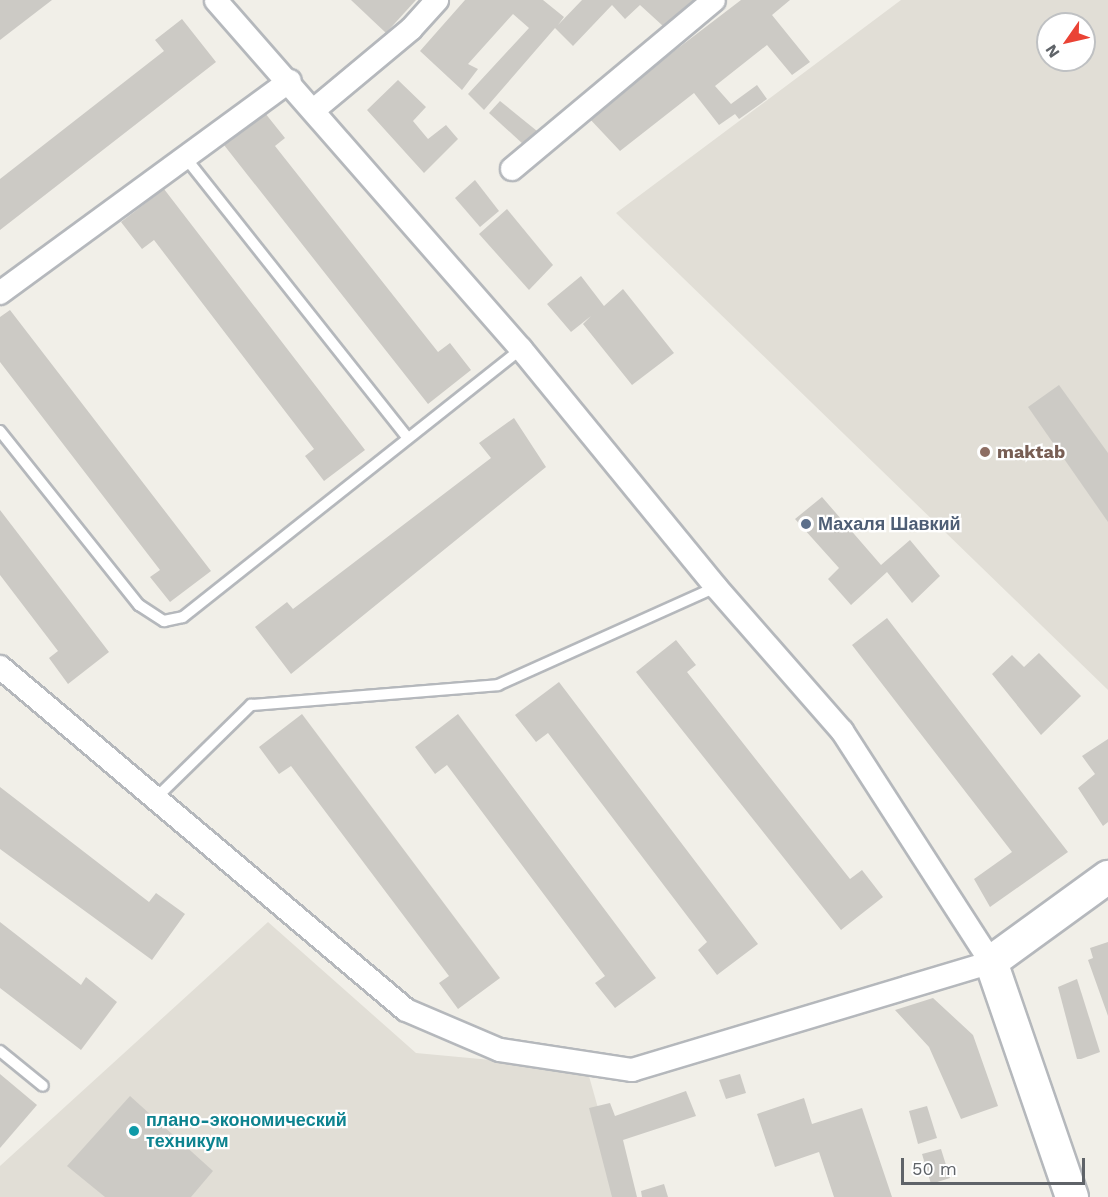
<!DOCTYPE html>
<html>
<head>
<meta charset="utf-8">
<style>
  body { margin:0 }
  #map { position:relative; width:1108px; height:1197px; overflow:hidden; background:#f1efe8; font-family:"Work Sans",sans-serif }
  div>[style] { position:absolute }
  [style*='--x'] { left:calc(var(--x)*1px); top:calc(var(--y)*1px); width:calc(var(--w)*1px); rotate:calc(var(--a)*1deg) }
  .education>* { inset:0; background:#e1ded6 }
  .building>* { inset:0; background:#cccac5 }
  .roads { filter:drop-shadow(2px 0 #b5b8bc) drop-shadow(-2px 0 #b5b8bc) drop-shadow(0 2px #b5b8bc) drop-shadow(0 -2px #b5b8bc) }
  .lane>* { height:10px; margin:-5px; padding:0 5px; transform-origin:5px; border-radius:5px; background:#fff }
  .street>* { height:22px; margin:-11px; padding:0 11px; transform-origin:11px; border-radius:11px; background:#fff }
  .secondary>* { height:32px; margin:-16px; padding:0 16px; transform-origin:16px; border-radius:16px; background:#fff }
  .dots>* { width:16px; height:16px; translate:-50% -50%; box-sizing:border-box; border:3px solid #fff; border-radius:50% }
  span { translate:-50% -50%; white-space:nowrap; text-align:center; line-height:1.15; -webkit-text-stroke:4.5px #fff; paint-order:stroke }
  .education-label { font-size:18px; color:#785e54; font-weight:700 }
  .left { translate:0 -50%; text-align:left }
  .service-label { font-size:18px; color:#4e5e75; font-weight:700 }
  .culture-label { font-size:18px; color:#0d838f; font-weight:700 }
  .north { position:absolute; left:1036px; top:12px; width:60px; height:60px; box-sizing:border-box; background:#fff; border:2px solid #bfc1c3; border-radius:50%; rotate:236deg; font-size:16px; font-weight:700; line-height:24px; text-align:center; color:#5f6368 }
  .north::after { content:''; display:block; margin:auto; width:21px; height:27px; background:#ea4335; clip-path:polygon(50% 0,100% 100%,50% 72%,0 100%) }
  .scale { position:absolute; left:901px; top:1158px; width:184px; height:27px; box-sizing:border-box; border:3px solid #5f6368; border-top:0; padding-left:8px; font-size:18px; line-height:21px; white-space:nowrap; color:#5f6368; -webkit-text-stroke:4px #fff; paint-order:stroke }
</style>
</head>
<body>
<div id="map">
  <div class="education">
    <i style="clip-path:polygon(evenodd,901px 0,1108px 0,1108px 690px,616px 213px,901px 0,1048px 24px,1084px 24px,1084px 60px,1048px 60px,1048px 24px)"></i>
    <i style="clip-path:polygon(268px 922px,416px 1053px,587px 1069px,623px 1197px,0 1197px,0 1166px)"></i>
  </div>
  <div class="building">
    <i style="clip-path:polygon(0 0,52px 0,0 40px)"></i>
    <i style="clip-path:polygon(351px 0,416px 0,386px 33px)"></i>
    <i style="clip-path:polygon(465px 0,543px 0,564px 17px,558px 25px,582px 0,695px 0,663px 26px,640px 5px,625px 19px,612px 5px,573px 46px,555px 28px,484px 110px,468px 94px,529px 28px,513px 14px,468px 64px,478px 69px,462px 90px,420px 51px)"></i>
    <i style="clip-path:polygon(741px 0,790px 0,772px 15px,810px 62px,792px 75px,767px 45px,715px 86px,731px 104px,757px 85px,767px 99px,739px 119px,735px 114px,719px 125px,694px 93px,620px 151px,588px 117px)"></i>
    <i style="clip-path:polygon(182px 19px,216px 62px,0 230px,0 179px,164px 51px,155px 40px)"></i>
    <i style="clip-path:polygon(398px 80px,426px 107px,413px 121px,428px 139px,446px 125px,458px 139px,424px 173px,367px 110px)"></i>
    <i style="clip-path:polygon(500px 101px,537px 131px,524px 145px,489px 113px)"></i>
    <i style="clip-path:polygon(265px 113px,285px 138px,275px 146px,438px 352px,450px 343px,471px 370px,428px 404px,224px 145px)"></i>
    <i style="clip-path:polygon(475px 180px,499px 211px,480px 227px,455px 198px)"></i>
    <i style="clip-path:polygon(164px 189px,365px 450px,324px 481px,305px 456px,314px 449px,154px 240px,142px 249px,121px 222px)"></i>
    <i style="clip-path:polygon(507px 209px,553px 265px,529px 290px,479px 234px)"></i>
    <i style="clip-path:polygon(581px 276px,604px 306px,623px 289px,674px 353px,632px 385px,583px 324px,591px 316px,571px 332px,547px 304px)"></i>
    <i style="clip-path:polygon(10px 310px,211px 571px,170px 602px,150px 577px,160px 570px,0 362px,0 317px)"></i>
    <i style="clip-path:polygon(1059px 385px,1108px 453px,1108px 522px,1028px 407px)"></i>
    <i style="clip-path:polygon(514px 418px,546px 467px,291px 674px,255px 627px,287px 602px,293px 609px,491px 458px,479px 443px)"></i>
    <i style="clip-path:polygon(822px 497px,881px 565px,910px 540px,940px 576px,912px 603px,887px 572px,851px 605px,828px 579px,839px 568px,795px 519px)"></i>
    <i style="clip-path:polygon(0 510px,109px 652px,68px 684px,49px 658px,58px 651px,0 575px)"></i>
    <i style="clip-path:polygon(887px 618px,1068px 852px,990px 907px,974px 879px,1012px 852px,852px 645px)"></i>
    <i style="clip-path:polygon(676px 640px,696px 665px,687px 672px,850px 879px,862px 870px,883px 897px,841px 930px,636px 672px)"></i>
    <i style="clip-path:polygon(1039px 653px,1081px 696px,1041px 735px,992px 674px,1012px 655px,1024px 667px)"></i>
    <i style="clip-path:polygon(559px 682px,758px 944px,717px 975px,698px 950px,707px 942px,548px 733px,536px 742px,515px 715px)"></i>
    <i style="clip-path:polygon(302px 714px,500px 978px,458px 1009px,439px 983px,449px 976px,291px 766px,279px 774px,259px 747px)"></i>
    <i style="clip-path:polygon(458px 714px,656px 978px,615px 1008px,595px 983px,605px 976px,447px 765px,435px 774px,415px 747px)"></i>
    <i style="clip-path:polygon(1108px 739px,1108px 822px,1103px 826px,1078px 788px,1095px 774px,1082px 756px)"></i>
    <i style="clip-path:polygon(0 787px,149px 902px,156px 893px,185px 914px,152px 960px,0 849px)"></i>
    <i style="clip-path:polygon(0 922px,81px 985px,86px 977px,117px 1002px,81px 1050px,0 988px)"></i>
    <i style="clip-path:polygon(1108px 942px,1108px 1016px,1088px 960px,1093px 958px,1090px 948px)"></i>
    <i style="clip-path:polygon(1077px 979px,1100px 1052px,1081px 1059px,1077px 1059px,1058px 987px)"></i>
    <i style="clip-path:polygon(933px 998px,973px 1035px,998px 1106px,961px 1119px,929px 1047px,895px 1010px)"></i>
    <i style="clip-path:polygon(0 1074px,37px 1105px,0 1148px)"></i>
    <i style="clip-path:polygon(740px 1074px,746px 1093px,726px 1099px,719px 1080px)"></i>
    <i style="clip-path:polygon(686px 1091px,696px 1116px,623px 1140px,637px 1197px,612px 1197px,589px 1108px,610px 1103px,615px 1116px)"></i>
    <i style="clip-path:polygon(130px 1096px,213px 1171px,191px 1197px,105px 1197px,67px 1166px)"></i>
    <i style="clip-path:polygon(804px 1098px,812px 1124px,862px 1108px,892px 1197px,834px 1197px,819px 1152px,775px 1167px,757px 1114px)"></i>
    <i style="clip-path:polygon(927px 1106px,937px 1138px,918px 1144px,909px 1111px)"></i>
    <i style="clip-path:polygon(941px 1149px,950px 1178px,931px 1184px,922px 1154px)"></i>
    <i style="clip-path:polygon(664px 1184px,668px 1197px,642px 1197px,641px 1191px)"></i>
  </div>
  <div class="roads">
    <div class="lane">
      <i style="--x:185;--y:157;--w:357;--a:51.6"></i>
      <i style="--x:0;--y:431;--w:223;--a:51.4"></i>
      <i style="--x:139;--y:605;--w:30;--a:33"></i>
      <i style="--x:164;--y:621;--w:19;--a:-12"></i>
      <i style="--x:183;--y:617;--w:431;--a:-38.4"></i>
      <i style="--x:157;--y:797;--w:132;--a:-44.4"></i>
      <i style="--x:251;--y:705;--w:248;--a:-4.6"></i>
      <i style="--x:498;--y:685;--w:239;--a:-24.2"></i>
      <i style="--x:0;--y:1051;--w:55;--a:39.1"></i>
    </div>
    <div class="street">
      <i style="--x:315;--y:109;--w:125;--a:-39.8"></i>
      <i style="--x:411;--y:29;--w:39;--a:-48"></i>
      <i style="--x:512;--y:169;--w:263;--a:-39.9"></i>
      <i style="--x:0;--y:293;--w:359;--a:-36.2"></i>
      <i style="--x:0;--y:667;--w:531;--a:40.19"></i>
      <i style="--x:406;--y:1010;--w:102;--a:23.1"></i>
      <i style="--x:500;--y:1050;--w:134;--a:8.6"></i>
      <i style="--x:632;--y:1070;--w:375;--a:-16.7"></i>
      <i style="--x:991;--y:962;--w:275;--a:-122.8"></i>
      <i style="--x:842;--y:731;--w:191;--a:-131.2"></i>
      <i style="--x:716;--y:587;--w:308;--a:-129.3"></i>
      <i style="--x:521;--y:349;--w:463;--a:-131.2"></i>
    </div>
    <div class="secondary">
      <i style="--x:1072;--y:1197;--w:249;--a:-109"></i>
      <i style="--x:991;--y:962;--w:145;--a:-36"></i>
    </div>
  </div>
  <div class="dots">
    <i style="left:985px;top:452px;background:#8d6e63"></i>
    <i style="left:806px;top:524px;background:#5c6f8a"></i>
    <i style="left:134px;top:1131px;background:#0f9aa8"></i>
  </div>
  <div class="education-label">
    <span class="left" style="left:997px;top:452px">maktab</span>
  </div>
  <div class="service-label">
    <span class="left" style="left:818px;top:524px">Махаля Шавкий</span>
  </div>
  <div class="culture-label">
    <span class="left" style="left:146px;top:1131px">плано-экономический<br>техникум</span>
  </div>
  <div class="north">N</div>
  <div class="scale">50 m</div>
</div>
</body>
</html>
